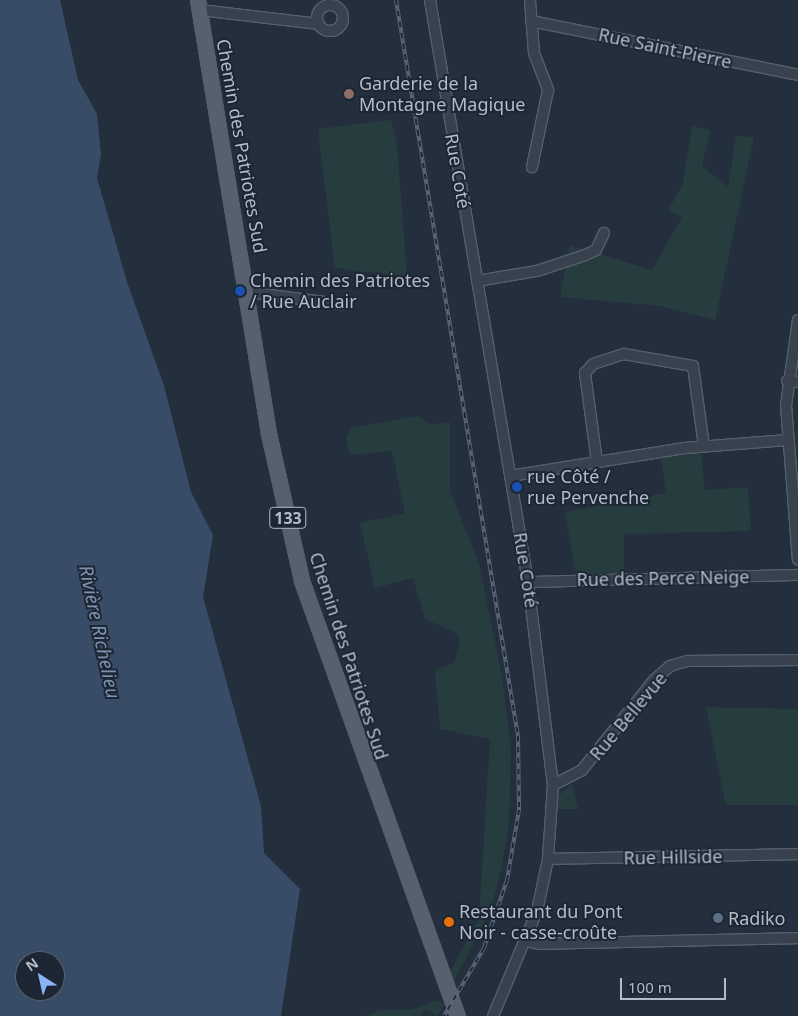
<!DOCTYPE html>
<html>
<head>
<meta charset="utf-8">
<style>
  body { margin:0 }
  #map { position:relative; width:798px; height:1016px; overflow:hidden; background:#242f3e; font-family:"Noto Sans",sans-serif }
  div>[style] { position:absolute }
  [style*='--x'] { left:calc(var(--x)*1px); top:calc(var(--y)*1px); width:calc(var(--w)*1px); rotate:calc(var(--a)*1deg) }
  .green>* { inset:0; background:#263c3f }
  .water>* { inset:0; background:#394c67 }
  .roads { filter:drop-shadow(1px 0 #565f6c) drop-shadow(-1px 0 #565f6c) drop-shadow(0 1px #565f6c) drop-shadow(0 -1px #565f6c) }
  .minor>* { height:10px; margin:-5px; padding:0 5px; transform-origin:5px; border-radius:5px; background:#38414e }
  .minor>.ring { margin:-5px; padding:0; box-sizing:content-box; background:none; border:10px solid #38414e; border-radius:50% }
  .major>* { height:14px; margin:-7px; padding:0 7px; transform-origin:7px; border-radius:7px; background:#56606e }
  .rail>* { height:4px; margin-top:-2px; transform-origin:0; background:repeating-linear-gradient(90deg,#1d2633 0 5.5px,#5a6575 0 11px); box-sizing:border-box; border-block:1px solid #5a6575 }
  .dots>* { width:14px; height:14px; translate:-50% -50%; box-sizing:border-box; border:2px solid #1d2633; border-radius:50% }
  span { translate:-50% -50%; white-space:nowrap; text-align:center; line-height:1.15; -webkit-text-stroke:4px #1d2633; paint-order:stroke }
  .shield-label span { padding:1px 4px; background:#1d2633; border:1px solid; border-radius:4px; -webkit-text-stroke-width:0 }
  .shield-label { font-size:16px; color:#b4bcc9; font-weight:700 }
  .street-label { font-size:18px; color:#b4bcc9 }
  .poi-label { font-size:18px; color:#b4bcc9 }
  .left { translate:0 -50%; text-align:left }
  .water-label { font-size:19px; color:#7c92b1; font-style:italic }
  .north { position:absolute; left:15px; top:951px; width:50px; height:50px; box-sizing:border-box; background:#1d2633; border:1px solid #59626f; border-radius:50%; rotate:325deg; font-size:14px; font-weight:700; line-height:20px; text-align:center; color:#b4bcc9 }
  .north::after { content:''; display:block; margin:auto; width:18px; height:22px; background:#8ab4f8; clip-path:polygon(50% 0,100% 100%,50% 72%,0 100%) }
  .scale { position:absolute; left:620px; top:978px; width:106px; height:22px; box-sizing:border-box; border:2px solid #b4bcc9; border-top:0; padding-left:6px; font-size:15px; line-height:18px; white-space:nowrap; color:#b4bcc9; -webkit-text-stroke:4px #1d2633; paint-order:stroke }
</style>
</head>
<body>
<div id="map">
  <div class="green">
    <i style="clip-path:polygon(391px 120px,397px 145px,407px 277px,335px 268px,318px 129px)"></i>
    <i style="clip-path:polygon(692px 126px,710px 130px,702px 166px,728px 187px,736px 136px,754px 137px,715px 320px,661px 306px,560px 297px,570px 245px,652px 270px,682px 217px,668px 211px,683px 183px)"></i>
    <i style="clip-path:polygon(418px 416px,431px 425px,450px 422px,450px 491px,479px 564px,502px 677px,511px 751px,509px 825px,502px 866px,491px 910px,453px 983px,450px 972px,479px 918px,490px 739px,440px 729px,435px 670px,454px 663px,460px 640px,457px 633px,425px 619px,413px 578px,375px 588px,360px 523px,405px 513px,392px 451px,350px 455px,346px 439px,350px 428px)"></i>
    <i style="clip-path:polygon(701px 452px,705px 490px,748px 487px,751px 531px,624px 534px,624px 574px,576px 575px,565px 512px,666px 493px,661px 457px)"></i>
    <i style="clip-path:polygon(706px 707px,798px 709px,798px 805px,726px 805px)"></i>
    <i style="clip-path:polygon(572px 784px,578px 809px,557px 809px,559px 795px)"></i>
    <i style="clip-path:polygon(436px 1000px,445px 1004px,437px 1016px,426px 1009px,420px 1016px,366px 1016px,380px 1010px,411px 1010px)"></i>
  </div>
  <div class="water">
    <i style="clip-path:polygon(evenodd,0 0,60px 0,78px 80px,97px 114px,101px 154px,97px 178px,127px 282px,164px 386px,191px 492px,213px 535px,203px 597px,261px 806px,264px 853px,300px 889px,281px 1016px,0 1016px,0 0,25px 961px,55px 961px,55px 991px,25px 991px,25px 961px)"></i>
  </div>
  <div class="roads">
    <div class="minor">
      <i style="--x:430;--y:0;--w:590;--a:80.44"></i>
      <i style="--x:528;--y:582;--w:205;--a:83"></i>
      <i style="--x:553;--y:785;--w:74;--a:93.9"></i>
      <i style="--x:548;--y:859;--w:53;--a:101.9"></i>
      <i style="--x:537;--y:911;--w:114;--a:112.7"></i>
      <i style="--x:530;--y:0;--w:53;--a:85.7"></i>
      <i style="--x:534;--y:53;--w:40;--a:69"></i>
      <i style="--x:548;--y:90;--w:79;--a:101.7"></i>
      <i class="ring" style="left:317px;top:5px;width:16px;height:16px"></i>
      <i style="--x:200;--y:10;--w:120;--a:6.7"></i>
      <i style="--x:531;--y:21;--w:272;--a:11.4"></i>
      <i style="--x:477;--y:281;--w:61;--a:-9.5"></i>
      <i style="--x:537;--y:271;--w:51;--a:-18.4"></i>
      <i style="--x:585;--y:255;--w:12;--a:-24"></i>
      <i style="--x:596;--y:250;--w:19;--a:-65"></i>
      <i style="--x:247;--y:292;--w:95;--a:7.3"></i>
      <i style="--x:798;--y:320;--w:86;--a:98"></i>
      <i style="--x:786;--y:405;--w:155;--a:85.6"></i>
      <i style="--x:787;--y:381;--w:11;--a:5"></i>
      <i style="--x:597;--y:462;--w:90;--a:-97.7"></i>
      <i style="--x:585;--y:373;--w:12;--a:-48"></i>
      <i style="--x:593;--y:364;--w:33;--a:-18"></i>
      <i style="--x:624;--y:354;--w:70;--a:9.9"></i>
      <i style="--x:693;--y:366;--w:81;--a:82.2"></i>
      <i style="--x:510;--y:476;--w:177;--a:-9.1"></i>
      <i style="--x:685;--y:448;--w:103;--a:-4.4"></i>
      <i style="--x:528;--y:582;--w:270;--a:-1.5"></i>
      <i style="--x:553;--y:785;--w:33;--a:-27"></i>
      <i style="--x:582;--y:770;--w:115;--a:-51.3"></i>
      <i style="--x:654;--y:680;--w:21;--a:-41"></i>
      <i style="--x:670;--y:666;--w:18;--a:-16"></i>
      <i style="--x:687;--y:661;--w:111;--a:-0.5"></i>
      <i style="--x:548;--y:859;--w:250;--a:-1.1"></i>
      <i style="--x:526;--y:941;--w:13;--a:13"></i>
      <i style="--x:539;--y:944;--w:259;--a:-1.3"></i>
    </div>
    <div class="major">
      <i style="--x:198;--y:0;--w:440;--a:80.7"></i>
      <i style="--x:269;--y:434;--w:151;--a:77.3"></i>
      <i style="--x:302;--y:581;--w:462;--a:70.3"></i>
    </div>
  </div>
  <div class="rail">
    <i style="--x:396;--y:0;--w:746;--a:80.59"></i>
    <i style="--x:518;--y:736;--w:74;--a:89.2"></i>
    <i style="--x:519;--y:810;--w:71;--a:99.7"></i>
    <i style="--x:507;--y:880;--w:72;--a:108.7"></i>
    <i style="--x:484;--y:948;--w:79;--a:120.5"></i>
  </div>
  <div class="dots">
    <i style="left:349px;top:94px;background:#8d6e63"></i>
    <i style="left:240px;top:291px;background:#1a4fb4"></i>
    <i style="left:517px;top:487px;background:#1a4fb4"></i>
    <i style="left:718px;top:918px;background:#5c6f8a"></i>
    <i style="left:449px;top:922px;background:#e8710a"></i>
  </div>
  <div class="shield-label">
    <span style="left:288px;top:518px">133</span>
  </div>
  <div class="street-label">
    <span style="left:665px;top:48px;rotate:12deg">Rue Saint-Pierre</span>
    <span style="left:242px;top:146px;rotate:80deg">Chemin des Patriotes Sud</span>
    <span style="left:458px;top:171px;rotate:80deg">Rue Coté</span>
    <span style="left:526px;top:570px;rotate:81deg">Rue Coté</span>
    <span style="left:663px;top:578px;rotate:-1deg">Rue des Perce Neige</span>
    <span style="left:349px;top:656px;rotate:72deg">Chemin des Patriotes Sud</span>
    <span style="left:628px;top:716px;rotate:-50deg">Rue Bellevue</span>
    <span style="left:673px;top:857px;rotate:-1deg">Rue Hillside</span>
  </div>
  <div class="poi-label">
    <span class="left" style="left:359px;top:94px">Garderie de la<br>Montagne Magique</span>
    <span class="left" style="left:250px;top:291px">Chemin des Patriotes<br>/ Rue Auclair</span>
    <span class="left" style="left:527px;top:487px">rue Côté /<br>rue Pervenche</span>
    <span class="left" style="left:459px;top:922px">Restaurant du Pont<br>Noir - casse-croûte</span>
    <span class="left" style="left:728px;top:918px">Radiko</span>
  </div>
  <div class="water-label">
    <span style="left:99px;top:632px;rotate:78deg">Rivière Richelieu</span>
  </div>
  <div class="north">N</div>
  <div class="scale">100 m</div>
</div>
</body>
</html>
